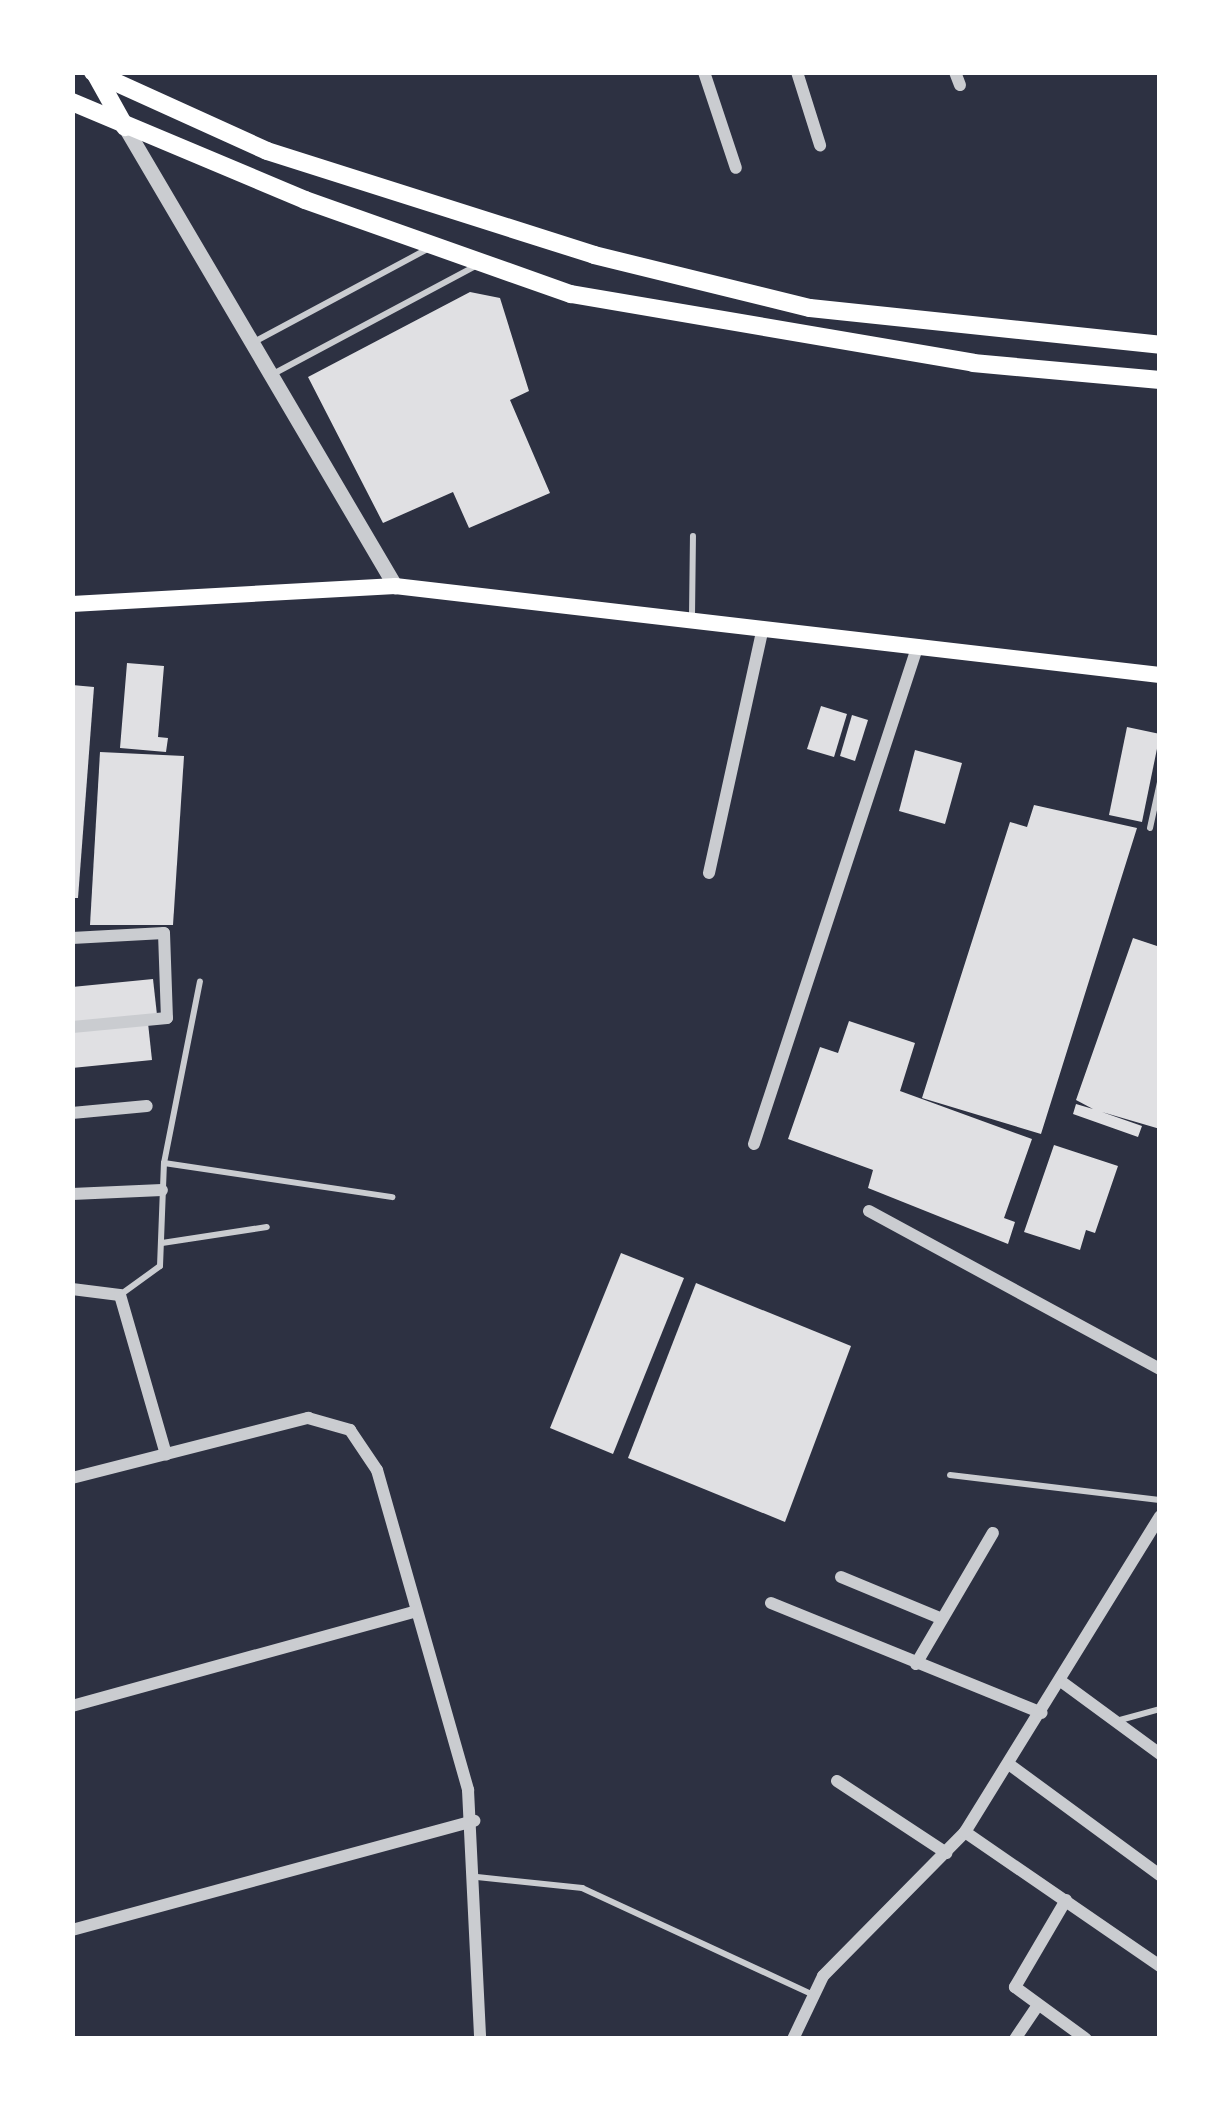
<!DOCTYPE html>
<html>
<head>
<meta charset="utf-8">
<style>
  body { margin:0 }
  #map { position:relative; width:1232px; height:2111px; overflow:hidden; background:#2d3142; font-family:Quicksand,sans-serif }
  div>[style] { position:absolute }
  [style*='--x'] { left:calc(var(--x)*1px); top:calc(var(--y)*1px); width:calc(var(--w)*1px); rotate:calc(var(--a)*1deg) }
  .building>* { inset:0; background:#e0e0e3 }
  .service>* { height:6px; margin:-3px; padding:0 3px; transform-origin:3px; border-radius:3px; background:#caccd0 }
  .minor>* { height:12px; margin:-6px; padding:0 6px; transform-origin:6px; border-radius:6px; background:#caccd0 }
  .tertiary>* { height:15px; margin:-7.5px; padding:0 7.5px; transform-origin:7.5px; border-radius:7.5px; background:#caccd0 }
  .secondary>* { height:16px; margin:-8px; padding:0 8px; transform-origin:8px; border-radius:8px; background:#fff }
  .primary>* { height:18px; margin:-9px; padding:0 9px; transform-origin:9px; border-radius:9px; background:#fff }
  span { translate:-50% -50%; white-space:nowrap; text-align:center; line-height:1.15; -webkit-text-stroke:9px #fff; paint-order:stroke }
  .frame { position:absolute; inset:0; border:75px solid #fff; pointer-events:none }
</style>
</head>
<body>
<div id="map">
  <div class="building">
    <i style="clip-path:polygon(470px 292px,500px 298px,529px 391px,510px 400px,550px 493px,469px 528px,453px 492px,383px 523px,308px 377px)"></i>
    <i style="clip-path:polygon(127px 663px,164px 666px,158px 737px,168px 738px,166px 752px,120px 748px)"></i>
    <i style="clip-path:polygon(72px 685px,94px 687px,78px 898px,72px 898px)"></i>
    <i style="clip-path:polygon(821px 706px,847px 714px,834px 757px,807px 749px)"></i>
    <i style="clip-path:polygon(852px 715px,868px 720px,855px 761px,840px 756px)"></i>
    <i style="clip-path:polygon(1127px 727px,1160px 734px,1142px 822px,1109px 815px)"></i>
    <i style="clip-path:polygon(915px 750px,962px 763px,945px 824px,899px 811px)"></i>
    <i style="clip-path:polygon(100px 752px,184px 756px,173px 925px,90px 925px)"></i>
    <i style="clip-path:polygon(1034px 805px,1137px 828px,1041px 1134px,922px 1098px,1010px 822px,1027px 827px)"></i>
    <i style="clip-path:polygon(1133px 938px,1160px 947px,1160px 1129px,1102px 1112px,1142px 1126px,1138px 1137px,1073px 1114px,1076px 1104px,1093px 1109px,1076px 1100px)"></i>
    <i style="clip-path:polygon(153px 979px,157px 1015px,72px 1024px,72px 987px)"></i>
    <i style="clip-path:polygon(849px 1021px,915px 1043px,900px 1091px,1032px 1139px,1004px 1218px,1015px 1222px,1008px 1244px,868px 1188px,873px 1170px,788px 1139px,820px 1047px,838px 1053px)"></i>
    <i style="clip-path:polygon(148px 1023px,152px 1060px,72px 1068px,72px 1030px)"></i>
    <i style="clip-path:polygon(1054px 1145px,1118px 1166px,1095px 1233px,1086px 1230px,1080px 1250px,1024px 1232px)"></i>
    <i style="clip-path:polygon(621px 1253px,684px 1278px,613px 1454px,550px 1428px)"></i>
    <i style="clip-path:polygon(696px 1283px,851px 1346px,785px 1522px,628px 1458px)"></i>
  </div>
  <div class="service">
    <i style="--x:254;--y:342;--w:201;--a:-28.2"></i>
    <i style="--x:275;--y:373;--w:227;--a:-28.1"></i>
    <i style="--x:692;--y:615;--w:79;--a:-89.3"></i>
    <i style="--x:1150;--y:828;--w:47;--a:-77.7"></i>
    <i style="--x:164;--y:1163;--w:231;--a:8.5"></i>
    <i style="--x:162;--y:1243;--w:106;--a:-8.7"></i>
    <i style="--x:120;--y:1295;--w:49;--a:-35.9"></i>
    <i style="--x:160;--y:1266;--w:103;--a:-87.8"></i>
    <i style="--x:164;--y:1163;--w:185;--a:-78.8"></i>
    <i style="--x:950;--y:1475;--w:211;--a:6.8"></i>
    <i style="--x:1120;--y:1720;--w:41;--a:-15.4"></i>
    <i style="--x:477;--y:1877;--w:106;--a:6"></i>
    <i style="--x:582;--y:1888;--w:250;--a:24.8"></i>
  </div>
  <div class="minor">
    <i style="--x:704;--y:72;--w:101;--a:71.6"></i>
    <i style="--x:797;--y:72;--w:77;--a:72.5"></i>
    <i style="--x:955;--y:72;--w:14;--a:69"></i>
    <i style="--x:709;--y:873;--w:251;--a:-77.6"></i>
    <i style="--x:72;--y:938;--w:92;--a:-3.1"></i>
    <i style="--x:164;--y:933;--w:85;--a:88"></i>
    <i style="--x:167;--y:1018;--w:95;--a:174.6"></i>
    <i style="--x:72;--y:1113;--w:75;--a:-5.3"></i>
    <i style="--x:754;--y:1144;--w:525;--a:-71.81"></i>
    <i style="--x:72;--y:1194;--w:90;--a:-2.5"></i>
    <i style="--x:869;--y:1211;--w:331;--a:28.5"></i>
    <i style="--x:72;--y:1289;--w:48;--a:7.1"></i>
    <i style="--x:120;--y:1295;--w:166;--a:73.9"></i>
    <i style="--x:72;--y:1478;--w:244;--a:-14.3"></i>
    <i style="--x:308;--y:1418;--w:44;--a:15.9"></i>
    <i style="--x:350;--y:1430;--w:48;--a:56"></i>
    <i style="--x:377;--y:1470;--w:333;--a:74.1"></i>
    <i style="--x:468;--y:1790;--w:249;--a:87.2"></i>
    <i style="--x:841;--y:1577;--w:107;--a:22.5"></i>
    <i style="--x:771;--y:1603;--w:292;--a:22.1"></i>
    <i style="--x:916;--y:1664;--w:152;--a:-59.6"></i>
    <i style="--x:1062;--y:1682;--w:122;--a:36.3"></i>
    <i style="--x:72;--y:1706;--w:357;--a:-15.4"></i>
    <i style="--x:1010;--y:1765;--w:186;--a:36.3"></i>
    <i style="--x:837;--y:1781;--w:131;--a:33.4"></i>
    <i style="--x:965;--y:1832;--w:237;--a:34.5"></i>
    <i style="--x:1066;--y:1900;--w:101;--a:120.4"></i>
    <i style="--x:1015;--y:1987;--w:88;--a:36.2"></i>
    <i style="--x:72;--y:1930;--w:417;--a:-15.2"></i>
    <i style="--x:793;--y:2039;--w:70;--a:-64.5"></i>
    <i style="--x:823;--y:1976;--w:202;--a:-45.4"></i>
    <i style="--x:965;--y:1832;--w:371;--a:-58.3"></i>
    <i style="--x:1015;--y:2039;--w:40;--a:-56"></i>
  </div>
  <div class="tertiary">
    <i style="--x:125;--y:127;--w:533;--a:59.53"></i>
  </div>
  <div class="secondary">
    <i style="--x:72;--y:604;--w:324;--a:-3.2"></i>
    <i style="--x:395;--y:586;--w:770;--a:6.64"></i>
  </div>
  <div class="primary">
    <i style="--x:93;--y:72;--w:191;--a:24.4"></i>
    <i style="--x:267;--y:151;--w:343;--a:17.6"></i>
    <i style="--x:594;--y:255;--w:222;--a:13.8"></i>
    <i style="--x:810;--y:308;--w:352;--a:6"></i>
    <i style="--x:95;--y:73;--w:62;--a:60.9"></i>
    <i style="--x:72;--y:102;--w:253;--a:22.8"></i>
    <i style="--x:305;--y:200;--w:282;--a:19.5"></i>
    <i style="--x:571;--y:294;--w:408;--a:9.7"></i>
    <i style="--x:973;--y:363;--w:188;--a:5.2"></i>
  </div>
  <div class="frame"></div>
</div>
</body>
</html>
